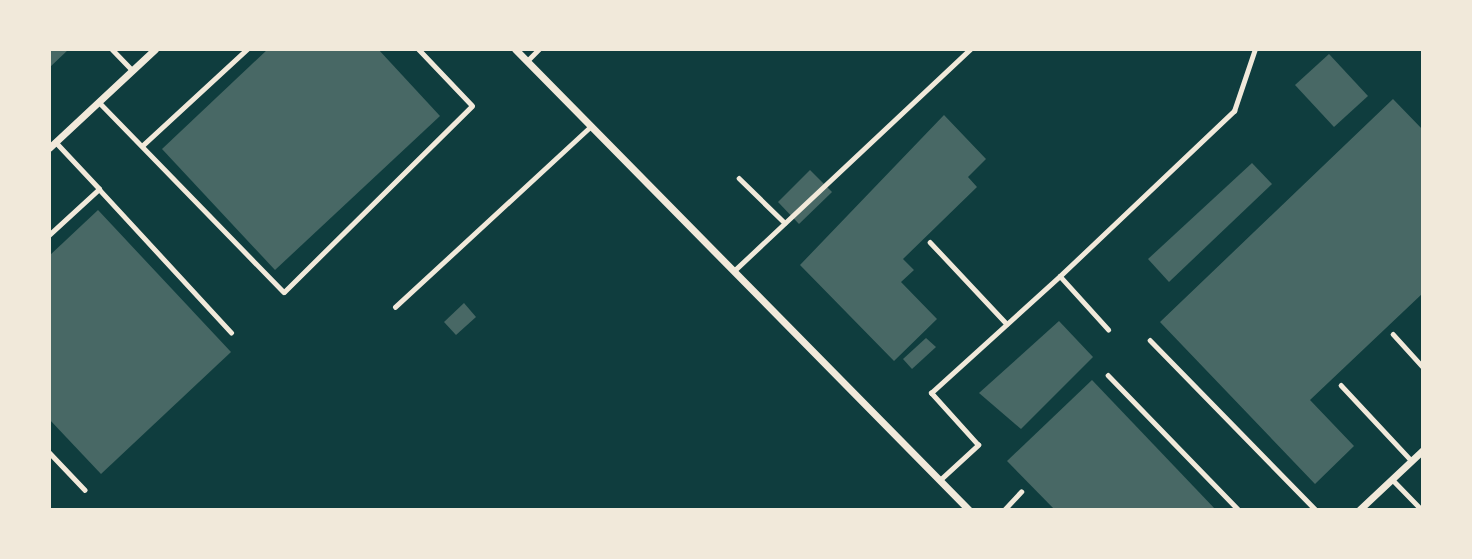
<!DOCTYPE html>
<html>
<head>
<meta charset="utf-8">
<style>
  body { margin:0 }
  #map { position:relative; width:1472px; height:559px; overflow:hidden; background:#0f3d3e; font-family:Quicksand,sans-serif }
  div>[style] { position:absolute }
  [style*='--x'] { left:calc(var(--x)*1px); top:calc(var(--y)*1px); width:calc(var(--w)*1px); rotate:calc(var(--a)*1deg) }
  .building>* { inset:0; background:#486865 }
  .service>* { height:4.5px; margin:-2.25px; padding:0 2.25px; transform-origin:2.25px; border-radius:2.25px; background:#f1e9da }
  .minor>* { height:7px; margin:-3.5px; padding:0 3.5px; transform-origin:3.5px; border-radius:3.5px; background:#f1e9da }
  span { translate:-50% -50%; white-space:nowrap; text-align:center; line-height:1.15; -webkit-text-stroke:7px #f1e9da; paint-order:stroke }
  .frame { position:absolute; inset:0; border:51px solid #f1e9da; pointer-events:none }
</style>
</head>
<body>
<div id="map">
  <div class="building">
    <i style="clip-path:polygon(49px 49px,69px 49px,49px 68px)"></i>
    <i style="clip-path:polygon(268px 49px,378px 49px,440px 116px,275px 270px,162px 149px)"></i>
    <i style="clip-path:polygon(1329px 54px,1368px 96px,1334px 127px,1295px 85px)"></i>
    <i style="clip-path:polygon(1393px 99px,1423px 130px,1423px 293px,1310px 400px,1354px 446px,1315px 484px,1160px 322px)"></i>
    <i style="clip-path:polygon(944px 115px,986px 159px,968px 177px,977px 187px,903px 259px,914px 270px,901px 282px,937px 319px,894px 361px,800px 265px)"></i>
    <i style="clip-path:polygon(1252px 163px,1272px 184px,1169px 282px,1148px 259px)"></i>
    <i style="clip-path:polygon(810px 170px,832px 192px,799px 224px,778px 202px)"></i>
    <i style="clip-path:polygon(98px 210px,231px 352px,101px 474px,49px 419px,49px 256px)"></i>
    <i style="clip-path:polygon(464px 303px,476px 317px,456px 335px,444px 322px)"></i>
    <i style="clip-path:polygon(1059px 321px,1093px 357px,1021px 429px,979px 393px)"></i>
    <i style="clip-path:polygon(926px 338px,936px 347px,912px 369px,903px 359px)"></i>
    <i style="clip-path:polygon(1092px 380px,1216px 510px,1055px 510px,1007px 461px)"></i>
  </div>
  <div class="service">
    <i style="--x:112;--y:49;--w:29;--a:46"></i>
    <i style="--x:527;--y:61;--w:17;--a:-45"></i>
    <i style="--x:99;--y:102;--w:265;--a:45.8"></i>
    <i style="--x:284;--y:292;--w:264;--a:-44.7"></i>
    <i style="--x:472;--y:106;--w:79;--a:-133.5"></i>
    <i style="--x:142;--y:146;--w:143;--a:-42.7"></i>
    <i style="--x:739;--y:178;--w:64;--a:44.4"></i>
    <i style="--x:99;--y:189;--w:195;--a:47.3"></i>
    <i style="--x:49;--y:235;--w:68;--a:-42.6"></i>
    <i style="--x:99;--y:189;--w:64;--a:-133.1"></i>
    <i style="--x:930;--y:242;--w:112;--a:46.8"></i>
    <i style="--x:736;--y:269;--w:321;--a:-43.2"></i>
    <i style="--x:1060;--y:276;--w:240;--a:-43.5"></i>
    <i style="--x:1234;--y:111;--w:65;--a:-71.3"></i>
    <i style="--x:395;--y:307;--w:267;--a:-42.7"></i>
    <i style="--x:1393;--y:334;--w:45;--a:47.7"></i>
    <i style="--x:1150;--y:340;--w:238;--a:45.7"></i>
    <i style="--x:1108;--y:375;--w:188;--a:45.9"></i>
    <i style="--x:1341;--y:385;--w:103;--a:47"></i>
    <i style="--x:49;--y:452;--w:52;--a:46.5"></i>
    <i style="--x:1392;--y:479;--w:43;--a:45.9"></i>
    <i style="--x:940;--y:480;--w:52;--a:-42.6"></i>
    <i style="--x:978;--y:445;--w:70;--a:-132.1"></i>
    <i style="--x:931;--y:393;--w:174;--a:-42.2"></i>
    <i style="--x:1060;--y:276;--w:72;--a:47.8"></i>
    <i style="--x:1004;--y:510;--w:25;--a:-47"></i>
  </div>
  <div class="minor">
    <i style="--x:515;--y:49;--w:647;--a:45.44"></i>
    <i style="--x:49;--y:148;--w:145;--a:-43"></i>
    <i style="--x:1359;--y:510;--w:88;--a:-43.2"></i>
  </div>
  <div class="frame"></div>
</div>
</body>
</html>
